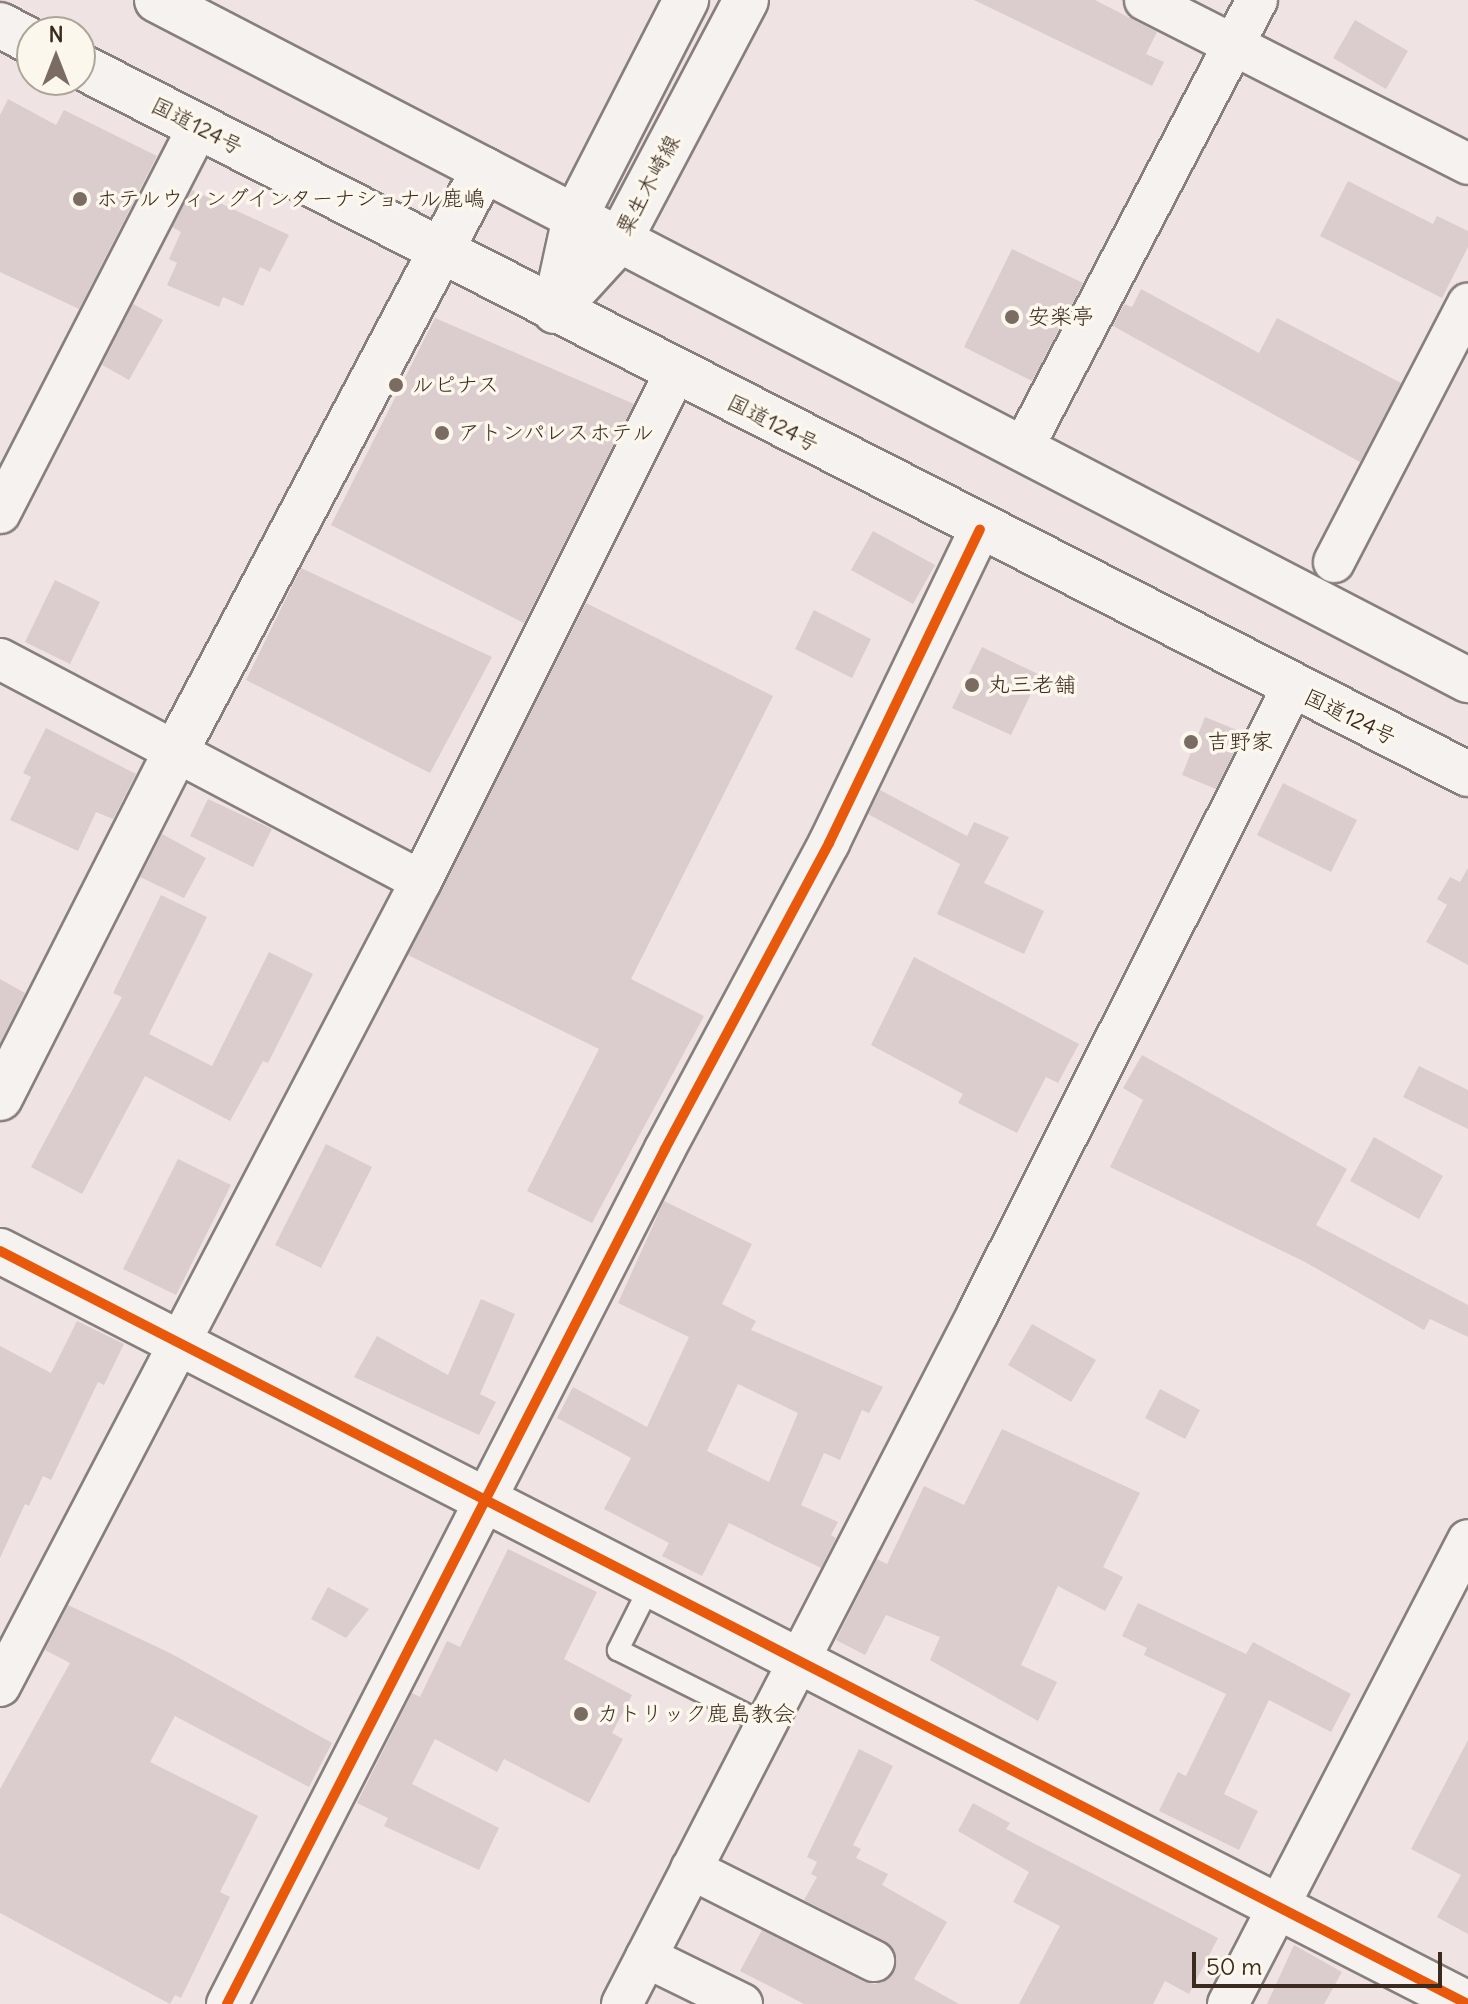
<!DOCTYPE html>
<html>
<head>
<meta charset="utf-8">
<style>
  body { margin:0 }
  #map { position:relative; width:1468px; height:2004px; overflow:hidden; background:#efe4e3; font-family:Delius,"Klee One",sans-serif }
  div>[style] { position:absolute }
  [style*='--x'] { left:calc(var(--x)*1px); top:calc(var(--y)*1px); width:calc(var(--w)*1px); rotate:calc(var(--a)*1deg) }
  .building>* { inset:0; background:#dbccce }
  .roads { filter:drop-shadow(2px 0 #877f7c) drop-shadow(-2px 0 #877f7c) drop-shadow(0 2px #877f7c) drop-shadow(0 -2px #877f7c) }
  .service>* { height:20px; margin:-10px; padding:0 10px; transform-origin:10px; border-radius:10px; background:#f5f2ef }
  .minor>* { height:40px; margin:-20px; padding:0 20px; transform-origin:20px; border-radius:20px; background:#f5f2ef }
  .tertiary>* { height:44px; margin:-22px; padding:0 22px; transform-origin:22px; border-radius:22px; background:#f5f2ef }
  .secondary>* { height:44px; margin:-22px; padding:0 22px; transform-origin:22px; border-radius:22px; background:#f5f2ef }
  .trunk>* { height:44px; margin:-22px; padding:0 22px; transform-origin:22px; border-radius:22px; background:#f5f2ef }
  .cycleway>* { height:10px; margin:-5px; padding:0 5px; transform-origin:5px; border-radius:5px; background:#e8590c }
  .dots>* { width:22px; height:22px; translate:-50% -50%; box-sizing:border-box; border:4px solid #fbf7ec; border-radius:50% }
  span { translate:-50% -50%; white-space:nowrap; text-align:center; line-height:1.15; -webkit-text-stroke:7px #fbf7ec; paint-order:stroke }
  .street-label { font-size:22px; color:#3b2a1e }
  .poi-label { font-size:22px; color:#3b2a1e }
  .left { translate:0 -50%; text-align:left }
  .north { position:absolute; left:16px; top:16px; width:80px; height:80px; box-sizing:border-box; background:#fbf7ec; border:2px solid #aea59a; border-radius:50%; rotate:0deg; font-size:22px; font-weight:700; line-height:32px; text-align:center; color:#3b2a1e }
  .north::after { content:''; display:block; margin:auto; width:28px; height:36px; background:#7a6b63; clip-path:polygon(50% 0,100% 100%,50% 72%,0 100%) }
  .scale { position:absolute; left:1192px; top:1952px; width:250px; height:36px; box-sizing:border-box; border:4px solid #3b2a1e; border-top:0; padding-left:10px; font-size:24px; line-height:28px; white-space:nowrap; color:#3b2a1e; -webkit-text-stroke:6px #fbf7ec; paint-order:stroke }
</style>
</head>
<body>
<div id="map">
  <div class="building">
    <i style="clip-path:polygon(974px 0,1095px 0,1157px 32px,1146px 54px,1164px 62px,1152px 86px)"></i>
    <i style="clip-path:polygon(1355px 20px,1408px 51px,1386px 89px,1333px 58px)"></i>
    <i style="clip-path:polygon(8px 99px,56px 125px,64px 110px,157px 156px,79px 309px,0 272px,0 115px)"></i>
    <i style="clip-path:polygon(1348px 181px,1433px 224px,1437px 216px,1468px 231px,1468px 247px,1442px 298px,1320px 236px)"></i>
    <i style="clip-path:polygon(192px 190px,289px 235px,270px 272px,260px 267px,243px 306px,223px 297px,219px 307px,167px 285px,177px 263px,169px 259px,181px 232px,172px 227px)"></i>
    <i style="clip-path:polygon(1012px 249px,1083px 283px,1032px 381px,964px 347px)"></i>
    <i style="clip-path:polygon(1141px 289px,1259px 353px,1277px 318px,1401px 383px,1360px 462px,1113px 326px,1124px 304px,1132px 307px)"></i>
    <i style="clip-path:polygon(133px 304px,163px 320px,129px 380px,102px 365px)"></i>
    <i style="clip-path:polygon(435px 318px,634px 404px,524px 623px,331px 525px)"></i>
    <i style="clip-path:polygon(873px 531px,935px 565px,913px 604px,851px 570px)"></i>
    <i style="clip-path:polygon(301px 568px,492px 657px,430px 773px,246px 680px)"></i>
    <i style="clip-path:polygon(55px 580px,100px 602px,70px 664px,25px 642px)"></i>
    <i style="clip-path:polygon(586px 603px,773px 696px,631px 979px,704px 1016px,592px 1223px,527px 1191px,599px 1049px,408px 955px)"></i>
    <i style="clip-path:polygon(814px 610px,871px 639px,852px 678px,795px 649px)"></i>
    <i style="clip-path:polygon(982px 647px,1040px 675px,1011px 735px,952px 708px)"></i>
    <i style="clip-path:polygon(1205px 717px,1244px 733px,1216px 789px,1182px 775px)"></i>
    <i style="clip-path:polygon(46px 728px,136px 774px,113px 819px,96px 812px,78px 851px,10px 820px,31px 777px,23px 773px)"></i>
    <i style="clip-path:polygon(1283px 783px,1357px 820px,1331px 872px,1257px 835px)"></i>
    <i style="clip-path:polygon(880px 790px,967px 836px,974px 822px,1009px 837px,984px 883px,1044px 911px,1024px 954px,937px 914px,960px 864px,868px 814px)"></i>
    <i style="clip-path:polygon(208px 799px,272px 829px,253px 867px,190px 836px)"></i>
    <i style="clip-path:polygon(162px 834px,206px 858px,184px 898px,140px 877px)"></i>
    <i style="clip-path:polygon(1468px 868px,1468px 965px,1426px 942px,1447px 905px,1437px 899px,1450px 877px,1460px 882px)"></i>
    <i style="clip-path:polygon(161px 895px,207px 917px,149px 1034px,212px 1066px,269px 952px,313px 974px,268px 1063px,263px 1061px,230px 1121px,145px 1076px,82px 1194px,31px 1167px,122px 997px,113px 993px)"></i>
    <i style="clip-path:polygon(914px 957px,1079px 1044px,1058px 1083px,1046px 1077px,1017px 1133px,958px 1103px,963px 1094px,871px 1045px)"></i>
    <i style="clip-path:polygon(0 979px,25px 993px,0 1043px)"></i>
    <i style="clip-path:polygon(1142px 1055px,1347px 1169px,1316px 1225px,1468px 1305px,1468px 1337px,1430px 1319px,1424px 1330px,1305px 1262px,1110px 1167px,1143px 1100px,1123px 1088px)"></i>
    <i style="clip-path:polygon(1419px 1066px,1468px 1090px,1468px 1129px,1403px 1097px)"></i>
    <i style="clip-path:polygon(1374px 1137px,1443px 1176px,1419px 1219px,1350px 1181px)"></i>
    <i style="clip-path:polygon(326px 1144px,372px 1167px,321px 1268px,275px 1245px)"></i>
    <i style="clip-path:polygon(178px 1159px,231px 1185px,176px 1295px,123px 1269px)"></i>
    <i style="clip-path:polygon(evenodd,664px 1201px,752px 1244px,722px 1304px,756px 1321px,751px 1330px,883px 1387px,869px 1413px,862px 1410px,840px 1460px,824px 1453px,801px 1505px,838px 1522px,831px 1535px,836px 1538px,821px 1568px,729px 1523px,702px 1576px,662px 1556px,669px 1543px,604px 1509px,631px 1458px,557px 1418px,573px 1387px,647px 1427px,689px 1337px,618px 1303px,664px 1201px,738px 1384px,798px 1413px,769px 1482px,707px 1451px,738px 1384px)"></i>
    <i style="clip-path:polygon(481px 1299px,515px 1314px,480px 1394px,496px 1402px,479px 1435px,354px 1377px,377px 1336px,448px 1375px)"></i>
    <i style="clip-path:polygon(77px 1321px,124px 1344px,104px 1385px,98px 1382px,51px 1480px,43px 1476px,29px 1506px,25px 1504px,0 1558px,0 1346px,51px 1373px)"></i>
    <i style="clip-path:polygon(1032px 1324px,1096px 1360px,1071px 1402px,1008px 1365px)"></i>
    <i style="clip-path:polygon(1160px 1389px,1200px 1410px,1185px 1439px,1145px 1418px)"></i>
    <i style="clip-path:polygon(1002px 1429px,1140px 1493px,1103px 1567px,1123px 1577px,1105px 1611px,1058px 1586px,1021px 1665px,1057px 1682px,1038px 1721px,930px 1660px,940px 1637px,886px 1615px,865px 1655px,836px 1640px,877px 1559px,887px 1564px,924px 1486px,964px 1505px)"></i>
    <i style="clip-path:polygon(508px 1549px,597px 1592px,564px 1659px,632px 1695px,612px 1733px,623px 1739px,589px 1803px,504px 1759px,497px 1772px,435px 1739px,412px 1784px,499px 1828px,479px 1870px,384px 1826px,388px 1818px,357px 1803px,412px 1693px,420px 1697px,447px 1641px,460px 1647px)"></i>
    <i style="clip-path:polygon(328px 1587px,369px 1609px,346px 1638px,311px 1619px)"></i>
    <i style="clip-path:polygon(1138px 1603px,1246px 1654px,1253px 1642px,1351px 1694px,1331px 1732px,1269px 1700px,1224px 1794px,1258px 1811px,1239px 1850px,1159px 1811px,1178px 1772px,1186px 1776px,1226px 1694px,1144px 1655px,1147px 1648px,1122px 1636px)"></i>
    <i style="clip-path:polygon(68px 1605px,170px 1653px,332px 1743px,309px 1787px,175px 1716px,150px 1762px,258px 1816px,220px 1892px,230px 1897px,181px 1998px,175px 1995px,170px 2004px,0 1913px,0 1789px,70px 1663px,45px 1650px)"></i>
    <i style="clip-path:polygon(1468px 1740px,1468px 1934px,1437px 1917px,1461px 1875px,1411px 1849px)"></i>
    <i style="clip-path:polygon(859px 1749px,893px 1766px,853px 1845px,861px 1849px,856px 1858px,888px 1874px,882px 1885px,947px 1922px,914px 1979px,959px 2004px,804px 2004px,740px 1971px,762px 1930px,864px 1982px,876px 1984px,894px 1972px,897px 1959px,885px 1941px,804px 1900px,817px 1877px,811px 1874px,817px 1862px,807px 1857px)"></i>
    <i style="clip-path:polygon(973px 1803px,1010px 1823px,1006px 1829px,1218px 1938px,1189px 1994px,1165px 1981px,1153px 2004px,1019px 2004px,1060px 1926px,1013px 1902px,1029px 1872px,958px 1831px)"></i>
    <i style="clip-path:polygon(1294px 1945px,1342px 1972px,1324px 2004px,1267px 2004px)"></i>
  </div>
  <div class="roads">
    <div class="service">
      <i style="--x:650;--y:1586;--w:72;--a:116.6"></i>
      <i style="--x:618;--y:1650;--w:165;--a:26.6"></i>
    </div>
    <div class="minor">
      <i style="--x:1145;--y:0;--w:362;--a:26.9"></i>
      <i style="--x:1024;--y:446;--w:503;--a:-62.42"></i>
      <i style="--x:0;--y:513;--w:434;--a:-62.8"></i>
      <i style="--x:1334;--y:562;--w:291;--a:-62.6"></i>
      <i style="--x:0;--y:659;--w:476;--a:27.8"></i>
      <i style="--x:0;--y:1686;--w:908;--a:-62.39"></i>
      <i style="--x:421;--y:881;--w:568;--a:-63.43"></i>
      <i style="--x:691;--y:1869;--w:205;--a:26.7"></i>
      <i style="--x:646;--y:1957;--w:107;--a:26.1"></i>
      <i style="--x:227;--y:2004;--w:961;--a:-62.87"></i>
      <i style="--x:665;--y:1149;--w:347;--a:-61.8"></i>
      <i style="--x:829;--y:843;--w:348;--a:-64.3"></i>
      <i style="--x:622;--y:2004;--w:777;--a:-62.74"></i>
      <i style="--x:978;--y:1313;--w:699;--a:-63.33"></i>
      <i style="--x:1228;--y:2004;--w:522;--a:-62.65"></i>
    </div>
    <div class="tertiary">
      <i style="--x:0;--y:1098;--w:389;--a:-63.1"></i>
      <i style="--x:176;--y:751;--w:658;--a:-62.11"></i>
      <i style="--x:0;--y:1251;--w:1650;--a:27.16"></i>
    </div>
    <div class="secondary">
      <i style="--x:555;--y:309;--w:94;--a:-77.7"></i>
      <i style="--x:575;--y:217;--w:244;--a:-62.9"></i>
      <i style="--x:555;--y:311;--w:95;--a:-47.6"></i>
      <i style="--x:619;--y:241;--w:272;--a:-62.2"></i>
    </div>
    <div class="trunk">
      <i style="--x:157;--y:0;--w:1477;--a:27.42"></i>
      <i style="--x:0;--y:25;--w:36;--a:28"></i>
      <i style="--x:80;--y:66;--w:1558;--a:27.03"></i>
    </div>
  </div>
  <div class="cycleway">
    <i style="--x:0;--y:1251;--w:1650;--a:27.16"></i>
    <i style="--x:227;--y:2004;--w:961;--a:-62.87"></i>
    <i style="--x:665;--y:1149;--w:347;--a:-61.8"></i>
    <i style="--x:829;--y:843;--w:348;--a:-64.3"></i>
  </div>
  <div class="dots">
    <i style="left:80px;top:199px;background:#7a6b63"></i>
    <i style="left:1012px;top:317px;background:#7a6b63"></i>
    <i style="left:396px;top:385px;background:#7a6b63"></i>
    <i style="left:442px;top:433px;background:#7a6b63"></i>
    <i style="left:972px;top:685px;background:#7a6b63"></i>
    <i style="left:1191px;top:742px;background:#7a6b63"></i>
    <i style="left:581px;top:1714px;background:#7a6b63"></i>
  </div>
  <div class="street-label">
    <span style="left:197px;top:126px;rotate:27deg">国道124号</span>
    <span style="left:648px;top:185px;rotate:-62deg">粟生木崎線</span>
    <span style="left:773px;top:423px;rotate:27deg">国道124号</span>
    <span style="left:1350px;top:717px;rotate:26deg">国道124号</span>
  </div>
  <div class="poi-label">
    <span class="left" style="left:96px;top:199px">ホテルウィングインターナショナル鹿嶋</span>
    <span class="left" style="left:1028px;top:317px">安楽亭</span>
    <span class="left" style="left:412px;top:385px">ルピナス</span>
    <span class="left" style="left:458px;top:433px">アトンパレスホテル</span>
    <span class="left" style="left:988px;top:685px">丸三老舗</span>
    <span class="left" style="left:1207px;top:742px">吉野家</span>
    <span class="left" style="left:597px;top:1714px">カトリック鹿島教会</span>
  </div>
  <div class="north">N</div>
  <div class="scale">50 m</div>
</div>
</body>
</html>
